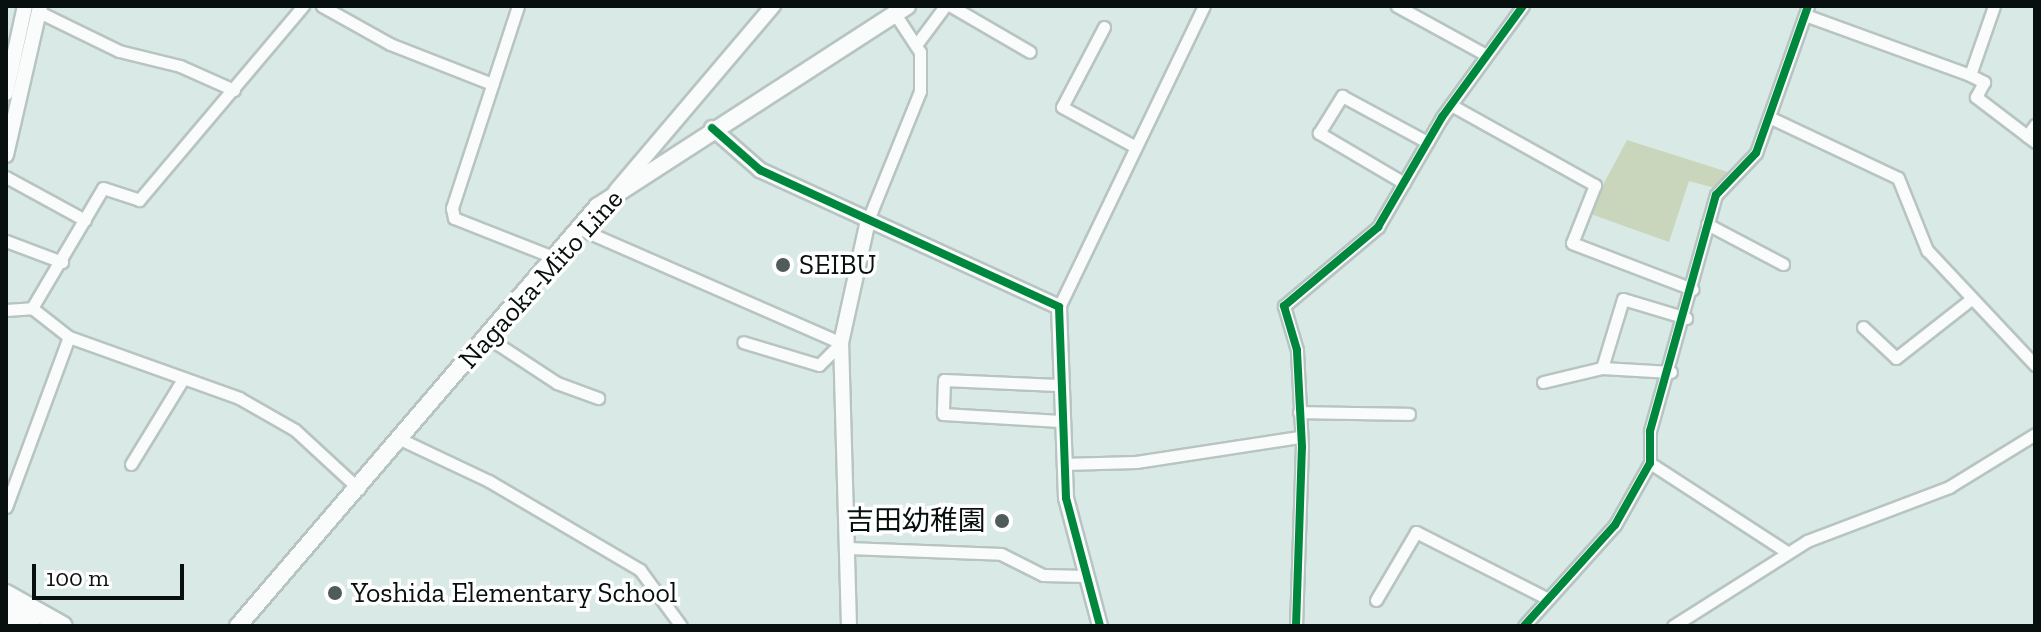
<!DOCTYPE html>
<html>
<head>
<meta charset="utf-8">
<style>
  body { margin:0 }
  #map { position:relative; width:2041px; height:632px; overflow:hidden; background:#d9e9e6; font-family:"Zilla Slab","Noto Sans JP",serif }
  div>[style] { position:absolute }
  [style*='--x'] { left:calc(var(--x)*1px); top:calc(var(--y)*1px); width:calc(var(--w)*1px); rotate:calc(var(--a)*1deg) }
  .green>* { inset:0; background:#c9d6bc }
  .roads { filter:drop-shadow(2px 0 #b8c4c2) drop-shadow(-2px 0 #b8c4c2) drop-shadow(0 2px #b8c4c2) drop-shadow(0 -2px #b8c4c2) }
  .minor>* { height:11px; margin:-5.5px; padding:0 5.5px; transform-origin:5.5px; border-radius:5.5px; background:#f9fcfb }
  .tertiary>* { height:14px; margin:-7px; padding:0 7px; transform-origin:7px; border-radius:7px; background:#f9fcfb }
  .secondary>* { height:16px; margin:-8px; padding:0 8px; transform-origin:8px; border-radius:8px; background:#f9fcfb }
  .trunk>* { height:18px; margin:-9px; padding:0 9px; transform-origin:9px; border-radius:9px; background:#f9fcfb }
  .cycleway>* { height:8px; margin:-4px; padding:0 4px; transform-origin:4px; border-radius:4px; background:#00873e }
  .dots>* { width:22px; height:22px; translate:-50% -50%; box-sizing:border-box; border:4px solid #fff; border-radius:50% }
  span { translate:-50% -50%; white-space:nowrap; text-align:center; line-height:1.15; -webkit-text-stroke:7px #fff; paint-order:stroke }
  .poi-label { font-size:28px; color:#07100e }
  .left { translate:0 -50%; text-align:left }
  .right { translate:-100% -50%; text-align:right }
  .street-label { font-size:28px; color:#07100e }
  .frame { position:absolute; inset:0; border:8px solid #07100e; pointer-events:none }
  .scale { position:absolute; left:32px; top:564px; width:152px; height:36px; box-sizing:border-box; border:4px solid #07100e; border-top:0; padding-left:10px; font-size:24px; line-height:28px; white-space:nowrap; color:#07100e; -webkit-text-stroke:6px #fff; paint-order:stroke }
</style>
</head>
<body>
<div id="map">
  <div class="green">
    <i style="clip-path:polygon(1627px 140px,1731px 173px,1715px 188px,1689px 181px,1669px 242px,1588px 213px)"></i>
  </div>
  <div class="roads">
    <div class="minor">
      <i style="--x:322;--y:6;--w:78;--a:29.2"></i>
      <i style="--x:390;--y:44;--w:110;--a:21.4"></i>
      <i style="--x:518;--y:6;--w:213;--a:108.1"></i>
      <i style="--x:452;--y:208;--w:10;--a:79"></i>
      <i style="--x:454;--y:218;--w:106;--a:21.5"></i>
      <i style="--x:951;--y:6;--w:91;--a:30.2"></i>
      <i style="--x:1397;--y:6;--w:102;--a:28.8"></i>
      <i style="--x:39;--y:12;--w:89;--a:26"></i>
      <i style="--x:119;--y:51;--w:63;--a:13.8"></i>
      <i style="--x:180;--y:66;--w:59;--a:24"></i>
      <i style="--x:1805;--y:15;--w:176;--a:20"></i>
      <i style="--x:1970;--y:75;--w:73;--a:-70.8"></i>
      <i style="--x:1104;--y:27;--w:90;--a:117.7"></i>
      <i style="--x:1062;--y:107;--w:80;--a:28.5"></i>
      <i style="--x:916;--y:45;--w:49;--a:-53.4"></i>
      <i style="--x:1970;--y:75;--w:16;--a:27"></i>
      <i style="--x:1984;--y:82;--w:17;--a:118"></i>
      <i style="--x:1976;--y:97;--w:74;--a:37.3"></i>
      <i style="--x:1451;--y:105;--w:165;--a:29.1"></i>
      <i style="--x:1595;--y:185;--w:62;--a:111.6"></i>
      <i style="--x:1572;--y:243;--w:129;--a:21"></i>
      <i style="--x:1771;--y:118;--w:140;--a:25.3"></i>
      <i style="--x:1898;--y:178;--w:78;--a:68.1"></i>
      <i style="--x:1927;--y:250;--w:158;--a:46.8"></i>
      <i style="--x:2027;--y:136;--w:14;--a:-54"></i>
      <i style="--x:6;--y:177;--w:90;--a:28.6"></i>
      <i style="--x:1404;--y:183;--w:99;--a:-149.5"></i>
      <i style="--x:1319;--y:133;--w:44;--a:-58.1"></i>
      <i style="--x:1342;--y:96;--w:97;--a:28.4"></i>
      <i style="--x:868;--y:220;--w:139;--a:-68"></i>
      <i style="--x:920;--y:91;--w:39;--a:-90"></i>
      <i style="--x:920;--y:52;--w:45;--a:-123.3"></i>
      <i style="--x:1707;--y:224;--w:86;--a:27.8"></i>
      <i style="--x:578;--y:228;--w:287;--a:23.6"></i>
      <i style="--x:841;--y:343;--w:31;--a:135"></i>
      <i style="--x:819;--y:365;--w:79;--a:-163.2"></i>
      <i style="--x:6;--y:241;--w:60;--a:20.6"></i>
      <i style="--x:1059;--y:307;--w:334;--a:-64.3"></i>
      <i style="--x:32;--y:308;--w:47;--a:38.1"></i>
      <i style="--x:69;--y:337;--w:181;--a:19.7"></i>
      <i style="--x:239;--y:398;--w:64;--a:29.7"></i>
      <i style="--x:295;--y:430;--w:87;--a:42.7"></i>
      <i style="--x:6;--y:310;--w:26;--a:-4"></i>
      <i style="--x:32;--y:308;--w:139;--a:-59.4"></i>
      <i style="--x:103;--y:188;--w:38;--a:18"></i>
      <i style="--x:139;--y:200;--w:254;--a:-49.8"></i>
      <i style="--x:1863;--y:327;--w:45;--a:43.2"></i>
      <i style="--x:1896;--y:358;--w:94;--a:-38.1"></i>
      <i style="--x:487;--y:337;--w:84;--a:33.3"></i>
      <i style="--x:557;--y:383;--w:44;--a:20.1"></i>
      <i style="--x:1602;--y:368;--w:72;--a:-73.1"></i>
      <i style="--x:1623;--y:299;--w:66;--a:16.8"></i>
      <i style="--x:1543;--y:382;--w:61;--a:-13.3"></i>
      <i style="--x:1602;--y:368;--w:69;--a:3.3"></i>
      <i style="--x:1057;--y:385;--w:113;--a:-177.5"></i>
      <i style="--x:944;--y:380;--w:34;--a:92"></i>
      <i style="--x:943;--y:414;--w:117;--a:3.4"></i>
      <i style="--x:1299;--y:412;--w:110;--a:1"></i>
      <i style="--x:400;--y:439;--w:98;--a:25.3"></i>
      <i style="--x:489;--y:481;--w:175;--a:30.5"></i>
      <i style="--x:640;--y:570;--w:69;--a:53.8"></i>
      <i style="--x:1650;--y:463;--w:163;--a:33"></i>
      <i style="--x:131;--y:464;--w:100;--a:-58.5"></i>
      <i style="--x:1063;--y:464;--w:73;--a:-1.6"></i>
      <i style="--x:1136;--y:462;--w:165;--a:-8.7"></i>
      <i style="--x:6;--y:507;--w:181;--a:-69.7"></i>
      <i style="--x:848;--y:548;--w:153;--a:2.2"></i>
      <i style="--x:1001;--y:554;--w:47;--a:26.6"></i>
      <i style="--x:1043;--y:575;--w:43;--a:1.3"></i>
      <i style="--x:1376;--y:600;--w:79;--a:-59.5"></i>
      <i style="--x:1416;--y:532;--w:148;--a:26.9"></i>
      <i style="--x:1296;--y:626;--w:179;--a:-88.1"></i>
      <i style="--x:1302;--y:447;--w:97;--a:-93"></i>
      <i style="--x:1297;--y:350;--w:46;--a:-106.5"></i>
      <i style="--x:1284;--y:306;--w:123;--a:-40"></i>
      <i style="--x:1378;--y:227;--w:127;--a:-59.8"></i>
      <i style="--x:1442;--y:117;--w:137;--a:-53.9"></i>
      <i style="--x:1524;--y:626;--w:136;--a:-48"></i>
      <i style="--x:1615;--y:525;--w:71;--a:-60.6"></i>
      <i style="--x:1650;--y:463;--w:32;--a:-90"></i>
      <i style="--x:1650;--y:431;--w:245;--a:-74.4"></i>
      <i style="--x:1716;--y:195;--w:58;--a:-46.4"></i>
      <i style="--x:1756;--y:153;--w:156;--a:-70.5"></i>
      <i style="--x:1673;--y:626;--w:159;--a:-32.4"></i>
      <i style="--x:1807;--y:541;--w:152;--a:-20.8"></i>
      <i style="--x:1949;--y:487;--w:101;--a:-31.6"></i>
    </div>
    <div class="tertiary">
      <i style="--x:6;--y:93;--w:89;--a:-77.7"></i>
      <i style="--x:712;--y:128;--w:64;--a:41.2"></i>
      <i style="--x:760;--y:170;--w:329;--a:24.6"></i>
      <i style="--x:1059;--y:307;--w:191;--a:87.9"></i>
      <i style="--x:1066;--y:498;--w:132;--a:75.1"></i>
      <i style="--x:6;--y:155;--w:153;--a:-77.1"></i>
      <i style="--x:616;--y:191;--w:243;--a:-49.7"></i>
      <i style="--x:849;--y:626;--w:283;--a:-91.6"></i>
      <i style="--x:841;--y:343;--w:126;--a:-77.6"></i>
    </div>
    <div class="secondary">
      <i style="--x:238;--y:626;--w:553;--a:-49.4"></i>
      <i style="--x:598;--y:206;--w:368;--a:-32.9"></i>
    </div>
    <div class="trunk">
      <i style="--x:6;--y:594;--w:65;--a:29.3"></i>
      <i style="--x:6;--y:613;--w:28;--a:27"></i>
    </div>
  </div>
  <div class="cycleway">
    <i style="--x:712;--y:128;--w:64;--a:41.2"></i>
    <i style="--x:760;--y:170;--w:329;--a:24.6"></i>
    <i style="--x:1059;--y:307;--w:191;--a:87.9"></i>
    <i style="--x:1066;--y:498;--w:132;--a:75.1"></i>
    <i style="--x:1296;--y:626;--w:179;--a:-88.1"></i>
    <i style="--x:1302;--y:447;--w:97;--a:-93"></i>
    <i style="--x:1297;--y:350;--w:46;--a:-106.5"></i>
    <i style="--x:1284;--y:306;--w:123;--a:-40"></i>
    <i style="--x:1378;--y:227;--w:127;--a:-59.8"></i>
    <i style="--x:1442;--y:117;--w:137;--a:-53.9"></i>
    <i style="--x:1524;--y:626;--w:136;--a:-48"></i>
    <i style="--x:1615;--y:525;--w:71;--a:-60.6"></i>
    <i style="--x:1650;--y:463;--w:32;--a:-90"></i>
    <i style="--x:1650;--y:431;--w:245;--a:-74.4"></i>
    <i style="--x:1716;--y:195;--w:58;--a:-46.4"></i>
    <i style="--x:1756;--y:153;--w:156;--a:-70.5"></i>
  </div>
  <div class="dots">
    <i style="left:783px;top:265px;background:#505c5a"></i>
    <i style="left:1002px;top:521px;background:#505c5a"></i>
    <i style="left:335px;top:593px;background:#505c5a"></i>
  </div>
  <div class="poi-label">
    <span class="left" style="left:799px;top:265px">SEIBU</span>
    <span class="right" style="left:986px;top:521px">吉田幼稚園</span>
    <span class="left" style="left:351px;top:593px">Yoshida Elementary School</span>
  </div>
  <div class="street-label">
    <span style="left:541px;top:279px;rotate:-48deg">Nagaoka-Mito Line</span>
  </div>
  <div class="frame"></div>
  <div class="scale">100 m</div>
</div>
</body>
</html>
